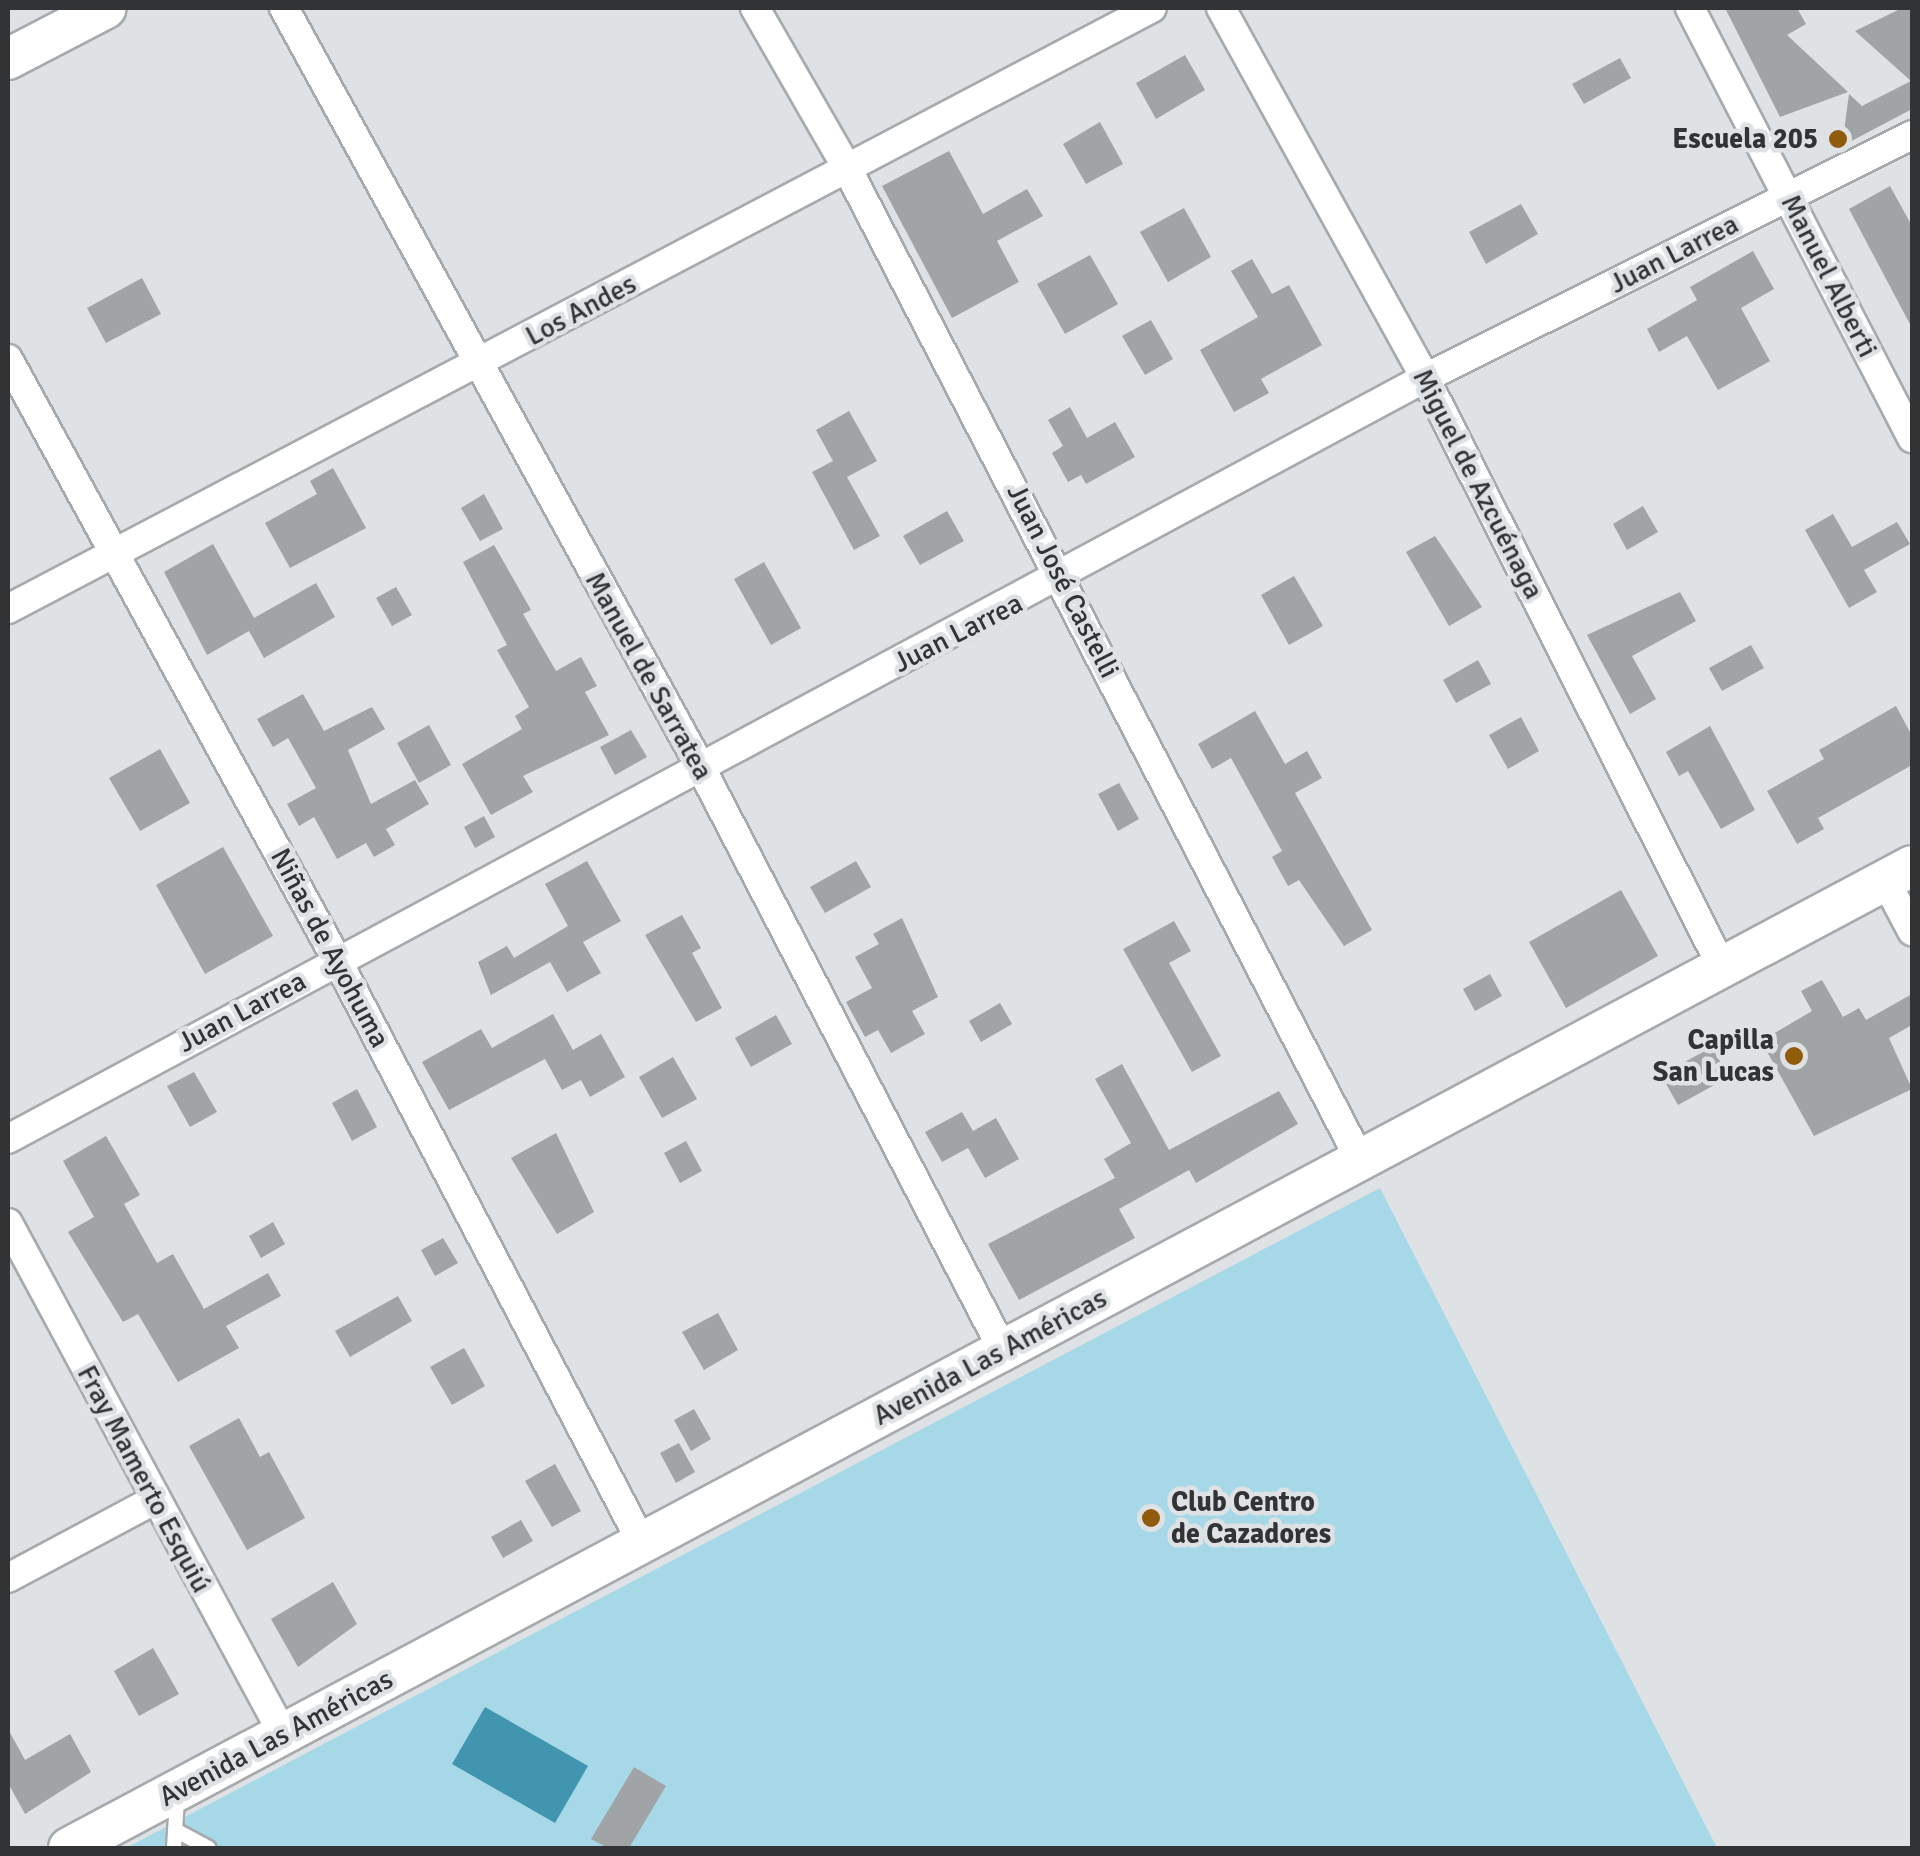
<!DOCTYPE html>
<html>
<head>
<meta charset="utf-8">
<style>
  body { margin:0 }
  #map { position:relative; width:1920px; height:1856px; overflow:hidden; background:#dee2e4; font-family:Signika,sans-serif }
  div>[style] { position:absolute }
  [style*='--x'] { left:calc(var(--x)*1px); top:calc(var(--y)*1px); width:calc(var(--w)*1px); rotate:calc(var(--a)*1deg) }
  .green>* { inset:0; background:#a7d8e8 }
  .water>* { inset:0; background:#4195af }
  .building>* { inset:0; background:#a0a4a6 }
  .roads { filter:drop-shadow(2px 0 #a6aaac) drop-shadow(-2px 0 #a6aaac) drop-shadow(0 2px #a6aaac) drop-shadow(0 -2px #a6aaac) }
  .lane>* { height:14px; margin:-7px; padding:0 7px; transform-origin:7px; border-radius:7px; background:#fff }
  .street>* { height:28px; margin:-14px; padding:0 14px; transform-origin:14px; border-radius:14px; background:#fff }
  .secondary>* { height:40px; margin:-20px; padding:0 20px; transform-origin:20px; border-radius:20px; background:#fff }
  .dots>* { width:28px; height:28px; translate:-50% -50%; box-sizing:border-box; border:5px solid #dee2e4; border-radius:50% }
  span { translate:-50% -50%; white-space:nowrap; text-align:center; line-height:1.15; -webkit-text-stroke:9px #dee2e4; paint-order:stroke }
  .poi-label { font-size:28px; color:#313334; font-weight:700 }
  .right { translate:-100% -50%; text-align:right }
  .left { translate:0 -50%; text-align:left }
  .street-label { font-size:28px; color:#313334 }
  .frame { position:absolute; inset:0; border:10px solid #313334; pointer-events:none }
</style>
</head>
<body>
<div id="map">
  <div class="green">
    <i style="clip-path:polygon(1380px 1188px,1717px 1848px,126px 1848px)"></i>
  </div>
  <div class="water">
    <i style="clip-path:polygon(485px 1707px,588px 1766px,555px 1823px,452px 1764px)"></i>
  </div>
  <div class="building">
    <i style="clip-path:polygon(1725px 8px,1797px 8px,1806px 24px,1787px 35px,1848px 92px,1780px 117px)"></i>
    <i style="clip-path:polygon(1902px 8px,1912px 8px,1912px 109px,1842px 146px,1849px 94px,1862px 106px,1911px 81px,1855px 31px)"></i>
    <i style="clip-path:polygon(1185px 55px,1205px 90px,1156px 119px,1136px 83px)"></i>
    <i style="clip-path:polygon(1620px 58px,1631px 78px,1584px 104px,1572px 84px)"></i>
    <i style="clip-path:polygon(1100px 122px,1123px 164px,1086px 184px,1063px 144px)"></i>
    <i style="clip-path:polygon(949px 151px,983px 214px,1027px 189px,1043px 216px,997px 241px,1019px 282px,952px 318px,882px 186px)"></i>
    <i style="clip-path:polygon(1890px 186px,1912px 226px,1912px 328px,1849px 209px)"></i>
    <i style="clip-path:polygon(1521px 204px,1538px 234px,1486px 264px,1469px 232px)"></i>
    <i style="clip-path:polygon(1184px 208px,1211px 257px,1168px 282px,1140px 232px)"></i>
    <i style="clip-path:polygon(1753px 251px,1774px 289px,1741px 308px,1770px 361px,1718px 390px,1687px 336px,1659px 352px,1647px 329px,1697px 300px,1690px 287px)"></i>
    <i style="clip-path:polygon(1090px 255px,1118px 304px,1065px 334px,1037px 284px)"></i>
    <i style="clip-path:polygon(1252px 259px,1272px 294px,1289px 285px,1322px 345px,1261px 379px,1269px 393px,1234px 412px,1200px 350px,1258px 317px,1231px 271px)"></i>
    <i style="clip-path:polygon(142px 278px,161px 314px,106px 343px,87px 308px)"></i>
    <i style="clip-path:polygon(1151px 320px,1173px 359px,1145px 375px,1122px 336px)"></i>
    <i style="clip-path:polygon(1070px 407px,1087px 438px,1115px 422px,1135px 457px,1086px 484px,1081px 475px,1068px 482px,1052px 453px,1063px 446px,1048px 420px)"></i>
    <i style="clip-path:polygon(849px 411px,877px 461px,847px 477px,880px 536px,854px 550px,812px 472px,833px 461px,816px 430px)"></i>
    <i style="clip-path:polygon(333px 468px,366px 528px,290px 568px,265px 523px,317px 494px,310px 481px)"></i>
    <i style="clip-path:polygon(484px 494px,503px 529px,480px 541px,461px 508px)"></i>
    <i style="clip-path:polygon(1643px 506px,1658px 532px,1627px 550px,1613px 524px)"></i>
    <i style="clip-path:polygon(947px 511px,964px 541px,920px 565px,903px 536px)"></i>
    <i style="clip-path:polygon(1833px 514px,1852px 547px,1897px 522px,1910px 544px,1864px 570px,1877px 592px,1849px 608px,1805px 530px)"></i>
    <i style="clip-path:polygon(1435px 536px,1482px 607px,1449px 626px,1406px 552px)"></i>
    <i style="clip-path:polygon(213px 544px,254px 618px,316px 583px,335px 617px,264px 658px,249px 631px,207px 655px,164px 572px)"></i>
    <i style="clip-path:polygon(494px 545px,531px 610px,523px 614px,556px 671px,581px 657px,597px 686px,585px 692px,609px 735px,523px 776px,533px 792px,491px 815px,462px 764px,522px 729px,515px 716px,529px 707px,497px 650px,507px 645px,463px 562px)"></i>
    <i style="clip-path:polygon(764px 562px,801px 628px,771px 645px,734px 579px)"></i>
    <i style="clip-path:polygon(1294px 576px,1323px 626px,1289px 645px,1261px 595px)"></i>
    <i style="clip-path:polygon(396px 587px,412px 615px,392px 626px,376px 598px)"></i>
    <i style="clip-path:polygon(1680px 592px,1696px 621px,1632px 656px,1656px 699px,1630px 714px,1587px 635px)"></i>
    <i style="clip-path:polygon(1751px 645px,1764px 668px,1722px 691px,1709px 668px)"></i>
    <i style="clip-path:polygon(1478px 660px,1491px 684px,1456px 703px,1443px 680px)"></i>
    <i style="clip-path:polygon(303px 694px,324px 731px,372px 707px,385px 729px,348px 750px,371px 804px,415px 780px,429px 804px,386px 829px,395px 845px,374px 857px,366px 843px,337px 859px,314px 817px,299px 826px,287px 804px,316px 788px,288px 738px,273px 747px,257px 719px)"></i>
    <i style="clip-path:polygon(1896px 706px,1912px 736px,1912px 765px,1818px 818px,1824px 829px,1797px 844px,1767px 791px,1824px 759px,1819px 750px)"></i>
    <i style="clip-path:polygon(1255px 711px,1285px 764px,1307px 751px,1322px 778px,1295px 793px,1372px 930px,1344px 946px,1299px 880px,1288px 886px,1272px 857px,1282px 851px,1231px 758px,1212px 769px,1198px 744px)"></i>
    <i style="clip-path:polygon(1521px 717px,1539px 751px,1508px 769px,1489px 735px)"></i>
    <i style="clip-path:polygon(429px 725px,451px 765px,419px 783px,397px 743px)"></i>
    <i style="clip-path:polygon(1710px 726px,1755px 810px,1721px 829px,1688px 771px,1679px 776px,1666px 752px)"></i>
    <i style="clip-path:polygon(631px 730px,647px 757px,615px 775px,600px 747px)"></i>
    <i style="clip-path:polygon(160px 749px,190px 803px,140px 831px,109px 778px)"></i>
    <i style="clip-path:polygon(1119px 783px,1139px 819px,1118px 831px,1098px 794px)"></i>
    <i style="clip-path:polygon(484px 816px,495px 837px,475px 848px,464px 827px)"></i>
    <i style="clip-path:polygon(223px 847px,273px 936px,205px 974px,156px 885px)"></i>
    <i style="clip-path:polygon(587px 861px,621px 921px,583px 942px,601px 973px,567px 992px,550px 962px,491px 995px,478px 962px,507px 946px,514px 958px,568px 926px,545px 884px)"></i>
    <i style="clip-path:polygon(856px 861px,871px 887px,825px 913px,810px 887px)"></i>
    <i style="clip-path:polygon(1621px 890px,1658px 956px,1566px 1008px,1529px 942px)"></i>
    <i style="clip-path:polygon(682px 915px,701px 948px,692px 953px,722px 1008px,696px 1022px,645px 935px)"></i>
    <i style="clip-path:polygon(902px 918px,938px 997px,912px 1011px,925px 1034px,891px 1053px,878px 1030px,865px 1037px,846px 1002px,872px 988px,855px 957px,879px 944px,873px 934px)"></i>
    <i style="clip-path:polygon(1174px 921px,1191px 951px,1169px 963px,1221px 1056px,1192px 1072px,1123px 949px)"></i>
    <i style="clip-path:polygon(1490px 974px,1502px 996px,1475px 1011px,1463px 989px)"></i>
    <i style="clip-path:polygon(1822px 980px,1843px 1017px,1859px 1008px,1866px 1020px,1912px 994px,1912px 1025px,1889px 1038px,1912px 1089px,1814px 1136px,1761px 1041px,1812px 1011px,1801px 991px)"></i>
    <i style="clip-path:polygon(1000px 1003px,1012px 1024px,981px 1042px,969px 1021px)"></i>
    <i style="clip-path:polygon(553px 1014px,573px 1050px,601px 1034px,625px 1077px,590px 1097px,581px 1080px,562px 1090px,545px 1059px,449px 1110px,422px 1062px,481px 1029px,492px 1048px)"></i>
    <i style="clip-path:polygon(776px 1015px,792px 1044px,751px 1067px,735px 1038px)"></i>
    <i style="clip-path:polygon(1712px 1047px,1729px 1077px,1678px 1105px,1661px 1075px)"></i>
    <i style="clip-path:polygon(673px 1057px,697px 1099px,662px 1118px,639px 1077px)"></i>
    <i style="clip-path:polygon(1122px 1064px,1169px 1150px,1279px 1091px,1298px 1124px,1196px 1183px,1189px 1170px,1119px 1209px,1135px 1238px,1019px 1300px,988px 1244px,1115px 1178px,1104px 1159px,1131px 1143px,1095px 1079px)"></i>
    <i style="clip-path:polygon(194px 1072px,217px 1112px,190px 1127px,167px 1086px)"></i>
    <i style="clip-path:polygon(357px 1089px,377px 1127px,352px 1141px,332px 1103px)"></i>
    <i style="clip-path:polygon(962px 1112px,973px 1131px,996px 1118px,1019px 1159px,985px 1178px,968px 1148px,942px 1162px,925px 1132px)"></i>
    <i style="clip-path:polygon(556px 1133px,594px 1212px,557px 1234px,511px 1158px)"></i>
    <i style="clip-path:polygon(106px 1136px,140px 1195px,124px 1204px,157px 1263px,173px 1254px,204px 1309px,268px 1273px,281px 1296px,226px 1326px,239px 1348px,178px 1382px,138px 1314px,123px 1322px,68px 1232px,94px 1217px,63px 1161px)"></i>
    <i style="clip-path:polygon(686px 1141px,702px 1171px,680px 1183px,664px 1153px)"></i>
    <i style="clip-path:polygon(273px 1222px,285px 1244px,261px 1258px,249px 1236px)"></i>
    <i style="clip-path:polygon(443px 1238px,458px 1263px,435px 1276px,421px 1250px)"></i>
    <i style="clip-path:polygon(398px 1296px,412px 1321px,350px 1357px,335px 1331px)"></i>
    <i style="clip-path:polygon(718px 1313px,738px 1350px,704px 1370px,682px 1332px)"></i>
    <i style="clip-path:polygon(464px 1348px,485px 1386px,452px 1405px,430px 1367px)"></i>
    <i style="clip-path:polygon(694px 1409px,711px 1439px,691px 1451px,674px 1420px)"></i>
    <i style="clip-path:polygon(239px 1418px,260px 1457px,269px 1452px,305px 1518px,247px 1550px,189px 1446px)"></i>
    <i style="clip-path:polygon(679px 1443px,695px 1472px,676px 1483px,660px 1453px)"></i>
    <i style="clip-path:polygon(555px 1464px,581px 1511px,552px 1527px,525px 1481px)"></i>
    <i style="clip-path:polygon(521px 1520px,533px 1541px,503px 1558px,491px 1537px)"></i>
    <i style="clip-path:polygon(333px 1582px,357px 1624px,298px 1667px,271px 1619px)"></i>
    <i style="clip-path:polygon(153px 1648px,179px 1694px,139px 1716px,114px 1671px)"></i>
    <i style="clip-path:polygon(8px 1729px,25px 1760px,70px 1734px,91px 1772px,25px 1814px,8px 1783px)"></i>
    <i style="clip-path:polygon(634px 1767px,666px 1786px,629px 1848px,608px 1848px,591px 1839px)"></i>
  </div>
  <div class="roads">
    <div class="lane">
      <i style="--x:175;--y:1830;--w:38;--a:28"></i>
      <i style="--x:174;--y:1848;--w:49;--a:-86.5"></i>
    </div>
    <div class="street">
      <i style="--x:284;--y:8;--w:865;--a:61.24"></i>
      <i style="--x:700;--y:766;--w:658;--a:62.58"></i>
      <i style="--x:755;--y:8;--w:187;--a:60.1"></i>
      <i style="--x:848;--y:170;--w:1115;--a:62.65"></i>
      <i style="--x:1221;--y:8;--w:423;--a:61.1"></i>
      <i style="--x:1425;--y:378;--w:660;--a:63.24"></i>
      <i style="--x:1690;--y:8;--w:484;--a:62.7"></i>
      <i style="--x:8;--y:359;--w:685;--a:61.3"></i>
      <i style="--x:337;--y:960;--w:658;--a:62.38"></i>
      <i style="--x:8;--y:609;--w:1292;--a:-27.72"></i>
      <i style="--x:1885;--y:880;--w:58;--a:62.1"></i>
      <i style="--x:8;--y:1139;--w:1608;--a:-28.24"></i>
      <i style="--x:1425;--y:378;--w:544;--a:-26.52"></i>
      <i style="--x:8;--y:1223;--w:580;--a:61.71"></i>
      <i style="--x:8;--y:1578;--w:166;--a:-28.1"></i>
    </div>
    <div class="secondary">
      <i style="--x:8;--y:59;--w:110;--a:-27.5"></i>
      <i style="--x:69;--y:1848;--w:2088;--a:-28.05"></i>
    </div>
  </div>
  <div class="dots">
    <i style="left:1838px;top:139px;background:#905c0c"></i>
    <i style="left:1794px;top:1056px;background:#905c0c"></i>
    <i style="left:1151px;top:1518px;background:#905c0c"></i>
  </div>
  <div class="poi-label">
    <span class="right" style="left:1818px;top:139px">Escuela 205</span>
    <span class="right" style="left:1774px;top:1056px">Capilla<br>San Lucas</span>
    <span class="left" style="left:1171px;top:1518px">Club Centro<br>de Cazadores</span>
  </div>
  <div class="street-label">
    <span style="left:1674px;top:254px;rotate:-27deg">Juan Larrea</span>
    <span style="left:1829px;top:276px;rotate:63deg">Manuel Alberti</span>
    <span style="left:581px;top:310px;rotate:-28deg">Los Andes</span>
    <span style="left:1478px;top:484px;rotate:63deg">Miguel de Azcuénaga</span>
    <span style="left:1063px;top:581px;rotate:63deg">Juan José Castelli</span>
    <span style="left:958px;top:633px;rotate:-27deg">Juan Larrea</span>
    <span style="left:649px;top:676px;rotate:61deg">Manuel de Sarratea</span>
    <span style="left:330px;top:948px;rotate:62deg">Niñas de Ayohuma</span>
    <span style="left:242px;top:1012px;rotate:-28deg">Juan Larrea</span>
    <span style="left:990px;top:1357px;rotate:-28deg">Avenida Las Américas</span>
    <span style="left:144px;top:1479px;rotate:62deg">Fray Mamerto Esquiú</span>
    <span style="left:276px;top:1738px;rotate:-28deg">Avenida Las Américas</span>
  </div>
  <div class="frame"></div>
</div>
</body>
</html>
